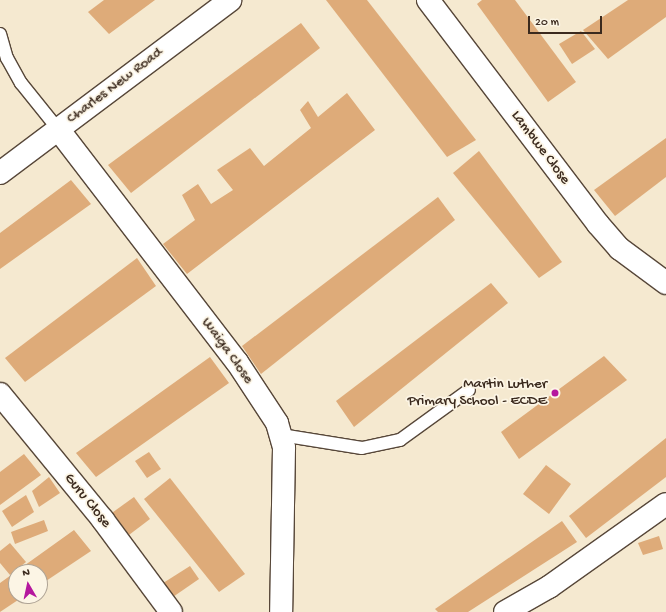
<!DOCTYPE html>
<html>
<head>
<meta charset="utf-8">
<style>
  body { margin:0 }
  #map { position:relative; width:666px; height:612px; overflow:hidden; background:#f5e9d0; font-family:"Gochi Hand",sans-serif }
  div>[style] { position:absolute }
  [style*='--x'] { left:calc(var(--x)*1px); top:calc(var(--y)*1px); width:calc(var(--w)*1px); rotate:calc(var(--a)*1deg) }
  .building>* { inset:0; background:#deab79 }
  .roads { filter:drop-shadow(1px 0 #574739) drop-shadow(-1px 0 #574739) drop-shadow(0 1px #574739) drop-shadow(0 -1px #574739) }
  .service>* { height:12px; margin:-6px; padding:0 6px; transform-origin:6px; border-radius:6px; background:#fff }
  .minor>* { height:22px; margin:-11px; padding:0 11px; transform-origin:11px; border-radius:11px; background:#fff }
  .tertiary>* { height:22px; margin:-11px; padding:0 11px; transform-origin:11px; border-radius:11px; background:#fff }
  .dots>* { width:11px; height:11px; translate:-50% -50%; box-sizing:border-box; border:2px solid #fcf5e5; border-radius:50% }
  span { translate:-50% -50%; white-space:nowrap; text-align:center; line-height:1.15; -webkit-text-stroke:3.5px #fcf5e5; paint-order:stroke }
  .street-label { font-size:15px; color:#3b2a1e }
  .poi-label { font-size:15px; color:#3b2a1e }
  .right { translate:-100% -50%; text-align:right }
  .north { position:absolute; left:8px; top:564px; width:40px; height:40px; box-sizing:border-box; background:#fcf5e5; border:1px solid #afa495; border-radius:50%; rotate:351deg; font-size:11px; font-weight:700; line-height:16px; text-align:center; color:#3b2a1e }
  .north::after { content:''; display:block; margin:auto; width:14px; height:18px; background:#b5179e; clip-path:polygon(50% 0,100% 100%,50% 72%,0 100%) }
  .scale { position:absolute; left:528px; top:16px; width:74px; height:18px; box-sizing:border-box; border:2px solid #3b2a1e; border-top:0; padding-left:5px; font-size:12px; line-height:14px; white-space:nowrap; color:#3b2a1e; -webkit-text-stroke:3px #fcf5e5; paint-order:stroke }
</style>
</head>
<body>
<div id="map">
  <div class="building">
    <i style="clip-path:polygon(104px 0,155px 0,109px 34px,88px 12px)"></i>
    <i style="clip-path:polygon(326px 0,367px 0,476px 140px,447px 157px)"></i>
    <i style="clip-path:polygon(482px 0,515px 0,576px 82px,548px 102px,477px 4px)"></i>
    <i style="clip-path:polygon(628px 0,666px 0,666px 17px,608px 59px,583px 30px)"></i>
    <i style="clip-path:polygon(301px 23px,320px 48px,131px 193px,108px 165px)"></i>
    <i style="clip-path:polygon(581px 31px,595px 49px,572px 64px,559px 44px)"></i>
    <i style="clip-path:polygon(347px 93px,375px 130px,187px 274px,163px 244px,195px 220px,182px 195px,198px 184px,211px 204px,233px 190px,217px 170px,250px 148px,264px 166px,311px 128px,300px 110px,308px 101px,318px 117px)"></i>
    <i style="clip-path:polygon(666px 138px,666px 177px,615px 216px,594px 190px)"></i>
    <i style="clip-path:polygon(479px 151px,562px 262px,539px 278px,453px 173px)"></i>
    <i style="clip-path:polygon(71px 180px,91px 204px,0 269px,0 233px)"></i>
    <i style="clip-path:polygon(438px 197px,455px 220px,261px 374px,242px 346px)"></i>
    <i style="clip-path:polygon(137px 258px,156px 286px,25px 382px,5px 358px)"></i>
    <i style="clip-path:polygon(491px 283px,508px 303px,354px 427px,336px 401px)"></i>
    <i style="clip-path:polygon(604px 356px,627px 380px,519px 459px,501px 432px)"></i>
    <i style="clip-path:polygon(210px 357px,229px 383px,96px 477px,76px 453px)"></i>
    <i style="clip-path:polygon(666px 438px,666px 477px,586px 538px,569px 516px)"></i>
    <i style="clip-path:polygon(149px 452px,161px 469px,147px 478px,135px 461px)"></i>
    <i style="clip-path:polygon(24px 454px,41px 475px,0 505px,0 472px)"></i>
    <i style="clip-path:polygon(546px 465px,571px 484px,549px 514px,523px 494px)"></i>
    <i style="clip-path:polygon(49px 477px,60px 493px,39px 507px,32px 491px)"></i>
    <i style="clip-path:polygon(170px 478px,245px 574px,219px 592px,144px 499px)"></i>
    <i style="clip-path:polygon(26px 495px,34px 512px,12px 527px,2px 511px)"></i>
    <i style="clip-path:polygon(134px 497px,150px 519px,125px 538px,109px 515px)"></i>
    <i style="clip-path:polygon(44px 520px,48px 531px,15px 544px,11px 532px)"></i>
    <i style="clip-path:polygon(562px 521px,577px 542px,468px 612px,438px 612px,435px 609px)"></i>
    <i style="clip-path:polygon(74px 530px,91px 551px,40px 585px,40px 572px,16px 572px,16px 596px,24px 596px,0 612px,0 583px)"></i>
    <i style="clip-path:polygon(659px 536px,663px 549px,643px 555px,638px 543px)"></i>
    <i style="clip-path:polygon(10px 543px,26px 562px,10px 575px,0 563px,0 551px)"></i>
    <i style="clip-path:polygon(190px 566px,199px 579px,170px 599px,160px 585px)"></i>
  </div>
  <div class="roads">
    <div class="service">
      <i style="--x:0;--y:34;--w:25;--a:74"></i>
      <i style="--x:7;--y:58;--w:29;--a:61"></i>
      <i style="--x:21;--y:83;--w:59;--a:51.2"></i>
      <i style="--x:281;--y:435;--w:82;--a:9.1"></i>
      <i style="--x:362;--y:448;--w:39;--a:-12"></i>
      <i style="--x:400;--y:440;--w:85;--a:-35.9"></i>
    </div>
    <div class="minor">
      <i style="--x:428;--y:0;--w:281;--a:52.8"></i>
      <i style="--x:598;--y:224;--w:33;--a:49"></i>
      <i style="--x:620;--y:249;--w:57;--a:36.5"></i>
      <i style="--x:58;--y:129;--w:294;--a:52.5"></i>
      <i style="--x:237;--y:362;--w:73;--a:56.7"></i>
      <i style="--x:277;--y:423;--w:26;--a:74"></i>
      <i style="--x:284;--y:448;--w:164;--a:91"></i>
      <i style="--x:0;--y:394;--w:163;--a:50.7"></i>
      <i style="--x:103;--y:520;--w:114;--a:53.5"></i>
      <i style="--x:505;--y:612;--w:51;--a:-29.6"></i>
      <i style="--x:549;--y:587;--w:143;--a:-35.4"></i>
    </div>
    <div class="tertiary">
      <i style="--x:0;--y:173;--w:288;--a:-36.9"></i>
    </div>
  </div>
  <div class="dots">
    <i style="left:555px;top:393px;background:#b5179e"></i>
  </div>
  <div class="street-label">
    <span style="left:115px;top:86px;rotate:-37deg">Charles New Road</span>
    <span style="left:540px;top:148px;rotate:53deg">Lambwe Close</span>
    <span style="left:227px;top:351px;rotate:54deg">Waiga Close</span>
    <span style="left:87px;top:501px;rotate:51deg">Guru Close</span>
  </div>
  <div class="poi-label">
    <span class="right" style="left:547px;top:393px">Martin Luther<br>Primary School - ECDE</span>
  </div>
  <div class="north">N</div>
  <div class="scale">20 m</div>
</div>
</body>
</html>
